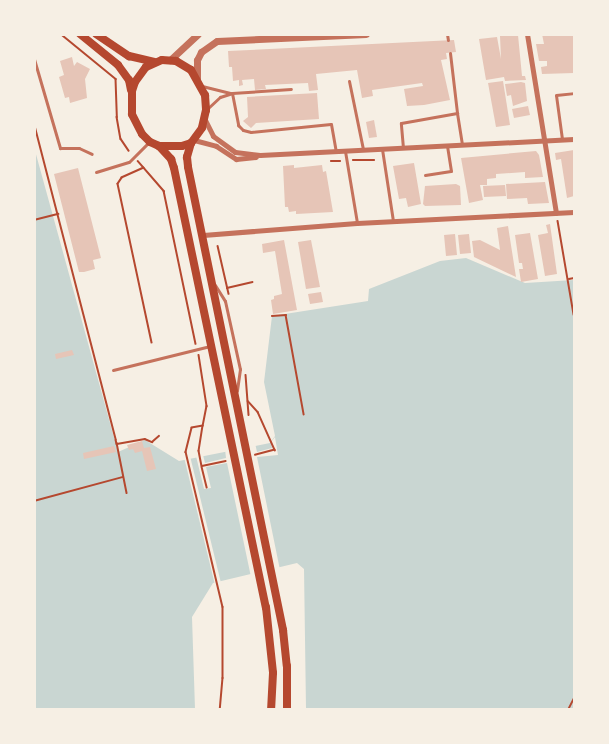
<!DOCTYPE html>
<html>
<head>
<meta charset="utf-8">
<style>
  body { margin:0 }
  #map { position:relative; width:609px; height:744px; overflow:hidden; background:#f6efe4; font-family:"Exo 2",sans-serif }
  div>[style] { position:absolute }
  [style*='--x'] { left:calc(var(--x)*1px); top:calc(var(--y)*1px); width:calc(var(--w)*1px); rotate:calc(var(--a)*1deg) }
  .water>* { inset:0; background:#c9d6d2 }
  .pier>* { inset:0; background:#f6efe4 }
  .building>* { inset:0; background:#e6c5b7 }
  .path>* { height:1.5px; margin:-0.75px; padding:0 0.75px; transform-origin:0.75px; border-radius:0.75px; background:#b5482f }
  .service>* { height:3px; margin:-1.5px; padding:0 1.5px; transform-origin:1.5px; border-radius:1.5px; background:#c5725c }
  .minor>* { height:5px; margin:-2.5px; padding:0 2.5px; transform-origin:2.5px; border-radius:2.5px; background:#c5725c }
  .tertiary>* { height:7px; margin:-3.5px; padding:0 3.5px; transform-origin:3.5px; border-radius:3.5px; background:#c5725c }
  .primary>* { height:8px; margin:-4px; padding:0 4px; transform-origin:4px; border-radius:4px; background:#b5482f }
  span { translate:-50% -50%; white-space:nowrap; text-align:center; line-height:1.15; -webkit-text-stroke:4.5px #f6efe4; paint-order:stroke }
  .frame { position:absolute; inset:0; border:36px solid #f6efe4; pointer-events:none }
</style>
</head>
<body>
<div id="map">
  <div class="water">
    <i style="clip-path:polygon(34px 147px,118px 452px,145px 440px,179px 461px,270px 443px,275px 436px,264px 382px,272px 316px,368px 301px,369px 289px,440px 261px,466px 258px,525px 283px,574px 280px,574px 709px,306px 709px,304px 569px,297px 563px,213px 583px,192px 617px,195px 709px,35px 709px)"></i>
  </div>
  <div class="pier">
    <i style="clip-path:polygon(275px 437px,278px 455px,257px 457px,280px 570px,251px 577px,227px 463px,206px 467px,211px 488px,204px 489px,196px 456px,203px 455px,205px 463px,226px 458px,225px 449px,255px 443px,257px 452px,272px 448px,271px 442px)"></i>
    <i style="clip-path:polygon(190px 456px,221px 583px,215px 585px,184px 457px)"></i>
  </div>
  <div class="building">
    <i style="clip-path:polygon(542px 34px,574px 34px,574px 73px,542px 74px,541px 67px,547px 66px,547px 61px,539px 61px,536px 44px,544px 44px)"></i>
    <i style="clip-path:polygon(518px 35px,522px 76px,525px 76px,526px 80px,505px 81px,504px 77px,486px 80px,479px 39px,497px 37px,501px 59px,500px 36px)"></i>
    <i style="clip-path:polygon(454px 40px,456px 52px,446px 53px,447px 59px,441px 60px,450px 100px,424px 105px,407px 106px,404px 89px,423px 86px,422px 83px,372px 90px,373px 96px,362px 98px,357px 70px,316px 74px,318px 90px,309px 91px,308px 83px,265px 85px,266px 89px,255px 90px,254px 79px,242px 80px,243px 85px,239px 86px,239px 80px,233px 81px,232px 67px,229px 67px,228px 51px)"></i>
    <i style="clip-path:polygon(72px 57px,74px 66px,77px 62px,90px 69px,85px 79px,87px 98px,70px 103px,69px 97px,65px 98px,59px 77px,64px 75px,60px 61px)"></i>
    <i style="clip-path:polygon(503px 81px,510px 125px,496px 127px,488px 83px)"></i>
    <i style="clip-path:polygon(521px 82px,525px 83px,527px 101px,513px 106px,511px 95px,507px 96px,505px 84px)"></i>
    <i style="clip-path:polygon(317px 93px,319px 119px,256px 123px,251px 128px,243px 121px,248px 117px,247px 97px)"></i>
    <i style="clip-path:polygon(528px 106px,530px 115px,514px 118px,512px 109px)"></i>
    <i style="clip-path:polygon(374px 120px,377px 137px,369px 138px,366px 122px)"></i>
    <i style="clip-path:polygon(574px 150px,574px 196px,567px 198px,561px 159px,556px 160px,555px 153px)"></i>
    <i style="clip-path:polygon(536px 151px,539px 155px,543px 177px,525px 178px,525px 172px,496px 174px,496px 178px,487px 179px,487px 185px,480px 185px,483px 200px,469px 203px,461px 158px)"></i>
    <i style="clip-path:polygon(414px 163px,421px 204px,408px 207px,406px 198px,399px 199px,393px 166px)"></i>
    <i style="clip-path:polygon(294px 165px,294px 168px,322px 165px,323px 172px,326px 171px,333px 212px,296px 214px,296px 211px,289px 212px,288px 207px,285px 207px,283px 166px)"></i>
    <i style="clip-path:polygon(78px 168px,101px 258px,93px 260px,95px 269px,84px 272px,79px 272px,54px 174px)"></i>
    <i style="clip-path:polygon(545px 182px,549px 203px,528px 204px,527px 198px,507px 199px,506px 184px)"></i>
    <i style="clip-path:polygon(456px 184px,460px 186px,461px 205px,425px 206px,423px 204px,425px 186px)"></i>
    <i style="clip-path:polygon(505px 185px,506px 196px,484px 197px,483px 186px)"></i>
    <i style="clip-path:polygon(550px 224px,557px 274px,545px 276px,538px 235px,548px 233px,546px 225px)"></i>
    <i style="clip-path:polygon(508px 226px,516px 277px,474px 257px,472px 241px,480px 240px,500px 250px,497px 228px)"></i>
    <i style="clip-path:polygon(530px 233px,538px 279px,521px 282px,519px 269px,523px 269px,522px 263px,519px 263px,515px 235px)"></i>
    <i style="clip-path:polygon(455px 234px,457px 255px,446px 256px,444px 235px)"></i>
    <i style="clip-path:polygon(469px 234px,471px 253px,460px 254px,458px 235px)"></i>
    <i style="clip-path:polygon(284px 240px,297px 310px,273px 314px,271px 300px,274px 299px,274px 296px,282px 294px,275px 251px,263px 253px,262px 244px)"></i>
    <i style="clip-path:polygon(311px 240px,320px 287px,306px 289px,298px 242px)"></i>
    <i style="clip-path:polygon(321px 292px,323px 302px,310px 304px,308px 294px)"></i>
    <i style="clip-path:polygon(72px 350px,74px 355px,56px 359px,55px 354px)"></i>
    <i style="clip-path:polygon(142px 441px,144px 448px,150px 447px,156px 469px,147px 471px,142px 451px,135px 453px,133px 449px,129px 450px,127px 445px)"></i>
    <i style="clip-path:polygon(114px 446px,116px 452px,84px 459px,83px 453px)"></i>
  </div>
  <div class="path">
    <i style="--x:61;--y:34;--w:71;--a:39.3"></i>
    <i style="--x:116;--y:79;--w:38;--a:88"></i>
    <i style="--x:117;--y:117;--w:22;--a:80"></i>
    <i style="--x:121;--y:139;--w:14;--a:56"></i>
    <i style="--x:34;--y:122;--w:328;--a:75.5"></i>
    <i style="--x:116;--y:440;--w:4;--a:76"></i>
    <i style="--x:117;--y:444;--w:28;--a:-10"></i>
    <i style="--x:145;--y:439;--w:8;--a:23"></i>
    <i style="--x:152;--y:442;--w:9;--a:-41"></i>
    <i style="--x:353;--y:160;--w:21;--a:0"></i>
    <i style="--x:138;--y:161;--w:40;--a:49"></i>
    <i style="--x:164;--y:191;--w:156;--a:78.2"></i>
    <i style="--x:331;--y:161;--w:9;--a:0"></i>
    <i style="--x:144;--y:168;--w:24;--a:156"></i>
    <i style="--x:122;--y:178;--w:7;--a:124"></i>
    <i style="--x:118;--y:184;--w:162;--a:77.9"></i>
    <i style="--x:34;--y:220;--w:25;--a:-14"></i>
    <i style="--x:558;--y:221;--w:95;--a:80.3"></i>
    <i style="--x:218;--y:246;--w:49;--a:77.1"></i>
    <i style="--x:569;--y:279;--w:5;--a:-11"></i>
    <i style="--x:227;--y:288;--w:26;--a:-13"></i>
    <i style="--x:272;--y:316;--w:14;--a:-4"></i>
    <i style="--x:286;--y:315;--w:101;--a:79.7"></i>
    <i style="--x:199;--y:355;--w:52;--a:81.1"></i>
    <i style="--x:207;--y:406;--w:20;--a:101"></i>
    <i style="--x:203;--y:426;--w:11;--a:170"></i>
    <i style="--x:192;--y:428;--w:25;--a:104"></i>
    <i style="--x:186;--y:452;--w:159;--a:76.6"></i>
    <i style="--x:223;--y:607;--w:71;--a:90"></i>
    <i style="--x:223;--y:678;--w:32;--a:95"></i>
    <i style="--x:246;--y:375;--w:40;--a:85.7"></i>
    <i style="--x:248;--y:401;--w:15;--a:48"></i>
    <i style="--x:258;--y:412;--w:42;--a:65.9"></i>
    <i style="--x:275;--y:450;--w:20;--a:165"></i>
    <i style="--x:203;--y:426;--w:25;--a:99"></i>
    <i style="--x:199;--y:451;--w:15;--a:79"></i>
    <i style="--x:202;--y:466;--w:24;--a:-12"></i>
    <i style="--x:117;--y:443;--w:51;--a:78.7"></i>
    <i style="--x:202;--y:467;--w:21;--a:76"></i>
    <i style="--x:34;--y:501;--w:92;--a:-15.1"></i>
    <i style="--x:568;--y:710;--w:13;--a:-63"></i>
  </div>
  <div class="service">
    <i style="--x:447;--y:34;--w:6;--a:81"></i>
    <i style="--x:450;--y:53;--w:60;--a:83.3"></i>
    <i style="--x:34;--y:59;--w:93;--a:73.7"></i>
    <i style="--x:60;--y:148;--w:19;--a:0"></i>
    <i style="--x:79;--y:148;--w:14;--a:25"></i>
    <i style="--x:349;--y:81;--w:69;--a:78.4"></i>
    <i style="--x:202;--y:86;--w:29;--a:14"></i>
    <i style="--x:232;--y:93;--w:33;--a:79"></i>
    <i style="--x:238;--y:125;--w:7;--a:45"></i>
    <i style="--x:243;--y:130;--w:8;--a:14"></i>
    <i style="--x:251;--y:132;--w:80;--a:-5.7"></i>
    <i style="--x:331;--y:124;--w:28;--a:80"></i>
    <i style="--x:207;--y:109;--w:18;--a:-43"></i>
    <i style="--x:220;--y:97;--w:13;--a:-18"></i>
    <i style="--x:232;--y:93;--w:59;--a:-3.9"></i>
    <i style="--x:562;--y:139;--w:44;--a:-97.8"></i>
    <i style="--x:556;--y:95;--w:18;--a:-6"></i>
    <i style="--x:403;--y:148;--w:25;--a:-95"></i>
    <i style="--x:401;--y:123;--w:57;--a:-10.1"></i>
    <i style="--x:457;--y:113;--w:32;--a:81"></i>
    <i style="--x:382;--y:149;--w:73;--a:81.3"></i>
    <i style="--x:345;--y:151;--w:73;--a:80.5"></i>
    <i style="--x:96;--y:172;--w:34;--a:-17"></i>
    <i style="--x:129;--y:162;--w:27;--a:-45"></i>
    <i style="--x:425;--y:175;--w:26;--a:-9"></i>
    <i style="--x:451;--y:171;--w:25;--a:-99"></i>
    <i style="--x:215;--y:285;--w:19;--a:58"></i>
    <i style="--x:225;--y:301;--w:70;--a:77.6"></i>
    <i style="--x:240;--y:369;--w:22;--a:98"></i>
    <i style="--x:113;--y:370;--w:100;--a:-13.9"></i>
  </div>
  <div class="minor">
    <i style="--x:527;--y:34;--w:181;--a:80.8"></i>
    <i style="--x:205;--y:120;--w:18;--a:63"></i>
    <i style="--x:213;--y:136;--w:27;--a:36"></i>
    <i style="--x:235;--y:152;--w:25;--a:7"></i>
    <i style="--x:260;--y:155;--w:314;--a:-2.9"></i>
    <i style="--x:194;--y:140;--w:23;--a:15"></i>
    <i style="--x:216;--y:146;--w:24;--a:33"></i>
    <i style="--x:236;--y:159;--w:20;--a:-6"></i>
    <i style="--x:203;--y:235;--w:154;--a:-4.5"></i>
    <i style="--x:357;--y:223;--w:217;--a:-2.9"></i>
  </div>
  <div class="tertiary">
    <i style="--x:170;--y:60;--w:38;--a:-43"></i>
    <i style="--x:197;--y:78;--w:18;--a:-90"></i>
    <i style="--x:197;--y:60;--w:9;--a:-63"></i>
    <i style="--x:201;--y:52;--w:19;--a:-35"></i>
    <i style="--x:217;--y:41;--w:149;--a:-2.7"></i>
  </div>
  <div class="primary">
    <i style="--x:80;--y:34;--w:49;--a:39.2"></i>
    <i style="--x:118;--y:65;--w:19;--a:54"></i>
    <i style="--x:129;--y:80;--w:10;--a:79"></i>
    <i style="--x:96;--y:34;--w:40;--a:34"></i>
    <i style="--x:129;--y:56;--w:26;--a:13"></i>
    <i style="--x:162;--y:60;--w:14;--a:4"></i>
    <i style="--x:176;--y:61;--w:17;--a:31"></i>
    <i style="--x:191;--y:70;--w:29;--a:61"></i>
    <i style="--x:205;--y:95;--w:15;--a:86"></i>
    <i style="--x:206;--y:110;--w:18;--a:103"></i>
    <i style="--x:202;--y:128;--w:19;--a:126"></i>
    <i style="--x:191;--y:143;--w:9;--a:162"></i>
    <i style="--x:182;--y:146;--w:23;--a:180"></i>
    <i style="--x:159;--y:146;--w:10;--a:-156"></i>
    <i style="--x:150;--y:142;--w:11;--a:-135"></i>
    <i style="--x:142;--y:134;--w:22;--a:-117"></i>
    <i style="--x:132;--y:114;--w:23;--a:-90"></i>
    <i style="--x:132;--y:91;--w:9;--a:-72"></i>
    <i style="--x:135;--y:82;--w:19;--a:-54"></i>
    <i style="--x:146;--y:67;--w:17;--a:-24"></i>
    <i style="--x:191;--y:143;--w:15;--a:106"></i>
    <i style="--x:187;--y:157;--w:10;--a:84"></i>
    <i style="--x:188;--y:167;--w:473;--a:78.4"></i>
    <i style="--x:283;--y:630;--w:36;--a:84"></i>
    <i style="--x:287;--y:666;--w:44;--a:90"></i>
    <i style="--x:159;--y:146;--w:18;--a:47"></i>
    <i style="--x:171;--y:159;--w:9;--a:72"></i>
    <i style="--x:174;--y:168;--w:449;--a:78.2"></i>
    <i style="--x:266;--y:607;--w:66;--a:83.9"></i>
    <i style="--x:273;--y:673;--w:37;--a:93"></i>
  </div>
  <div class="frame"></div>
</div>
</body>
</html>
